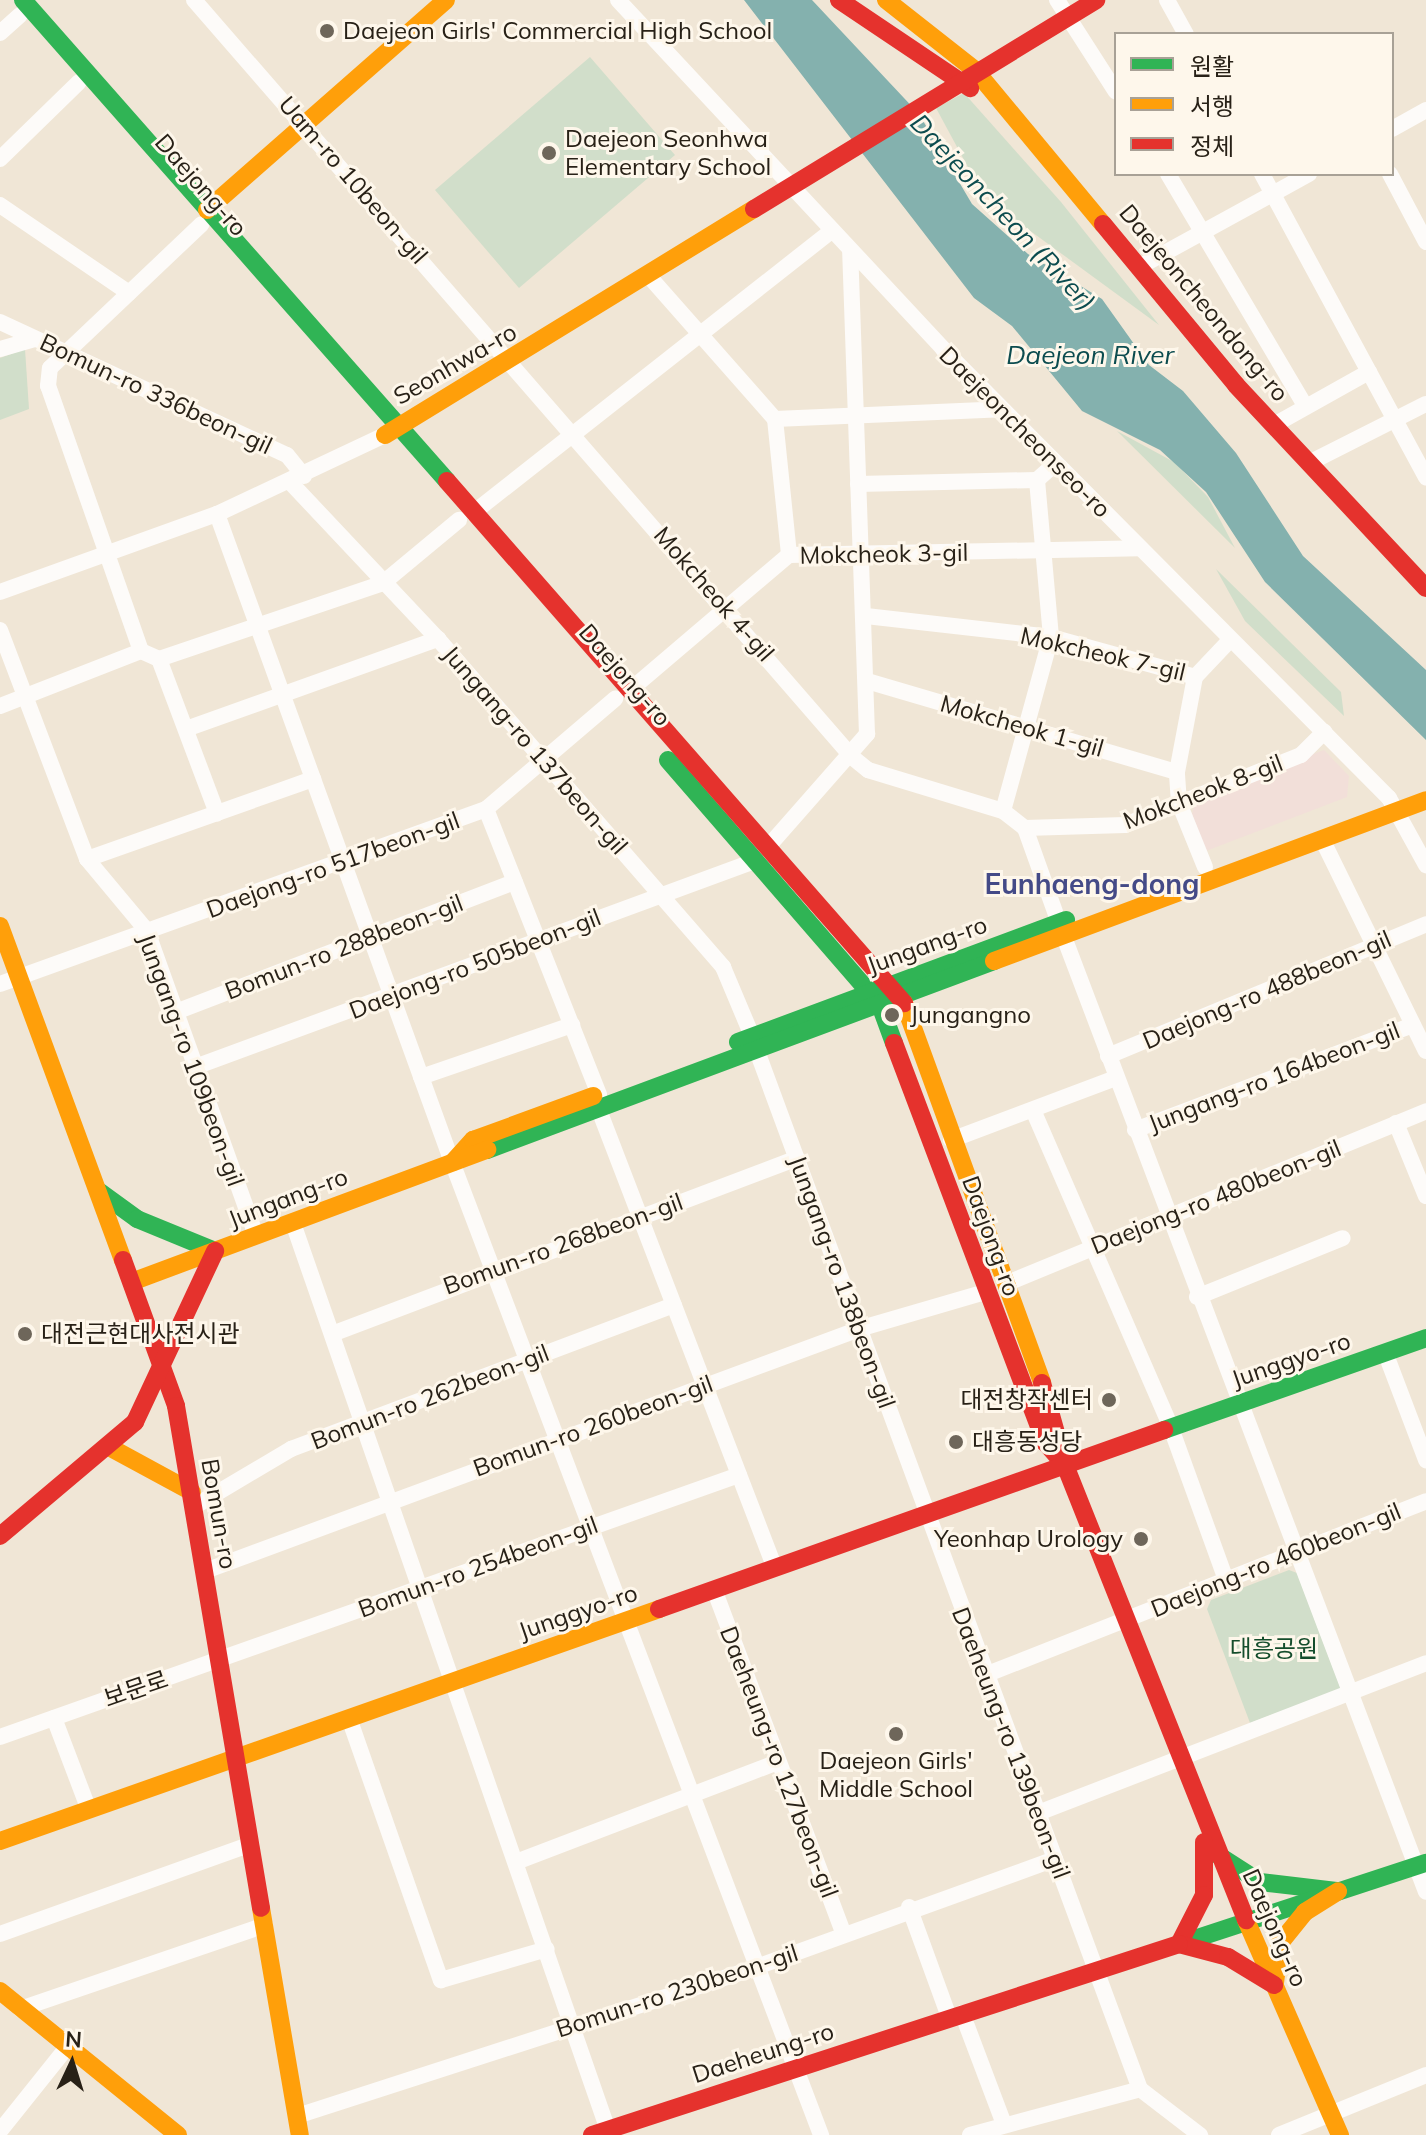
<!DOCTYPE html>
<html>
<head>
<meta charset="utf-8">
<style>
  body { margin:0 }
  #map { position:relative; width:1426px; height:2135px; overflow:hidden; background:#f0e6d6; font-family:Mulish,"Noto Sans KR",sans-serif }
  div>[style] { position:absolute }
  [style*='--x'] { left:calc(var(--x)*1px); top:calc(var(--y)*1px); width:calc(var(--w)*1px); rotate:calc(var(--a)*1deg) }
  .commercial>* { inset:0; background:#f2dfd9 }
  .green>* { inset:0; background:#d1deca }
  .water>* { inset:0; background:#84b1ae }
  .street>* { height:16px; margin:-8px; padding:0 8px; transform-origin:8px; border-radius:8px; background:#fdfbf9 }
  .fast>* { height:18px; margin:-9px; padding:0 9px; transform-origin:9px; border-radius:9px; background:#30b455 }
  .slow>* { height:18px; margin:-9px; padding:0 9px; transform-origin:9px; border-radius:9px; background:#ff9f0a }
  .jam>* { height:18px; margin:-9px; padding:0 9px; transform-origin:9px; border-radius:9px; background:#e5322d }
  .dots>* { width:22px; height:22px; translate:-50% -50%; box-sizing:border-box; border:4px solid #fef7eb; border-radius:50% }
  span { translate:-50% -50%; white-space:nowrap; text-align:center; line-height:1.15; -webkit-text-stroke:6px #fef7eb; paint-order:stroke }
  .poi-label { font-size:24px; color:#282117 }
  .left { translate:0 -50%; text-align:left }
  .right { translate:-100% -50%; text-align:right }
  .street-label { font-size:24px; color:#282117 }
  .park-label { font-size:24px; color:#144d2c }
  .water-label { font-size:26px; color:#0c4c4f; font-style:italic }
  .quarter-label { font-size:28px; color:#444a87; font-weight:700 }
  .legend { position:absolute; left:1114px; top:32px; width:280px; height:144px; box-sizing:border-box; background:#fef7eb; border:2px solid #a8a196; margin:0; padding:10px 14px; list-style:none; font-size:24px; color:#282117 }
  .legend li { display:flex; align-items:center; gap:16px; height:40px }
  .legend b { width:40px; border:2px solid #a8a196 }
  .north { position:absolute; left:32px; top:2023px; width:80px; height:80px; -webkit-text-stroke:6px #fef7eb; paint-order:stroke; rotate:4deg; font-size:22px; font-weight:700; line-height:32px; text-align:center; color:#282117 }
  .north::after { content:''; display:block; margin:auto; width:28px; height:36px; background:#282117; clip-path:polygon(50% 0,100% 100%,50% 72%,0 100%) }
</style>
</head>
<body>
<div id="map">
  <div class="commercial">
    <i style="clip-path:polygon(1324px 750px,1349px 776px,1347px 797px,1206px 851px,1192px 814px,1196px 799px)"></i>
  </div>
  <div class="green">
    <i style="clip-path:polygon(590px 57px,675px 155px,519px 288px,435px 190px)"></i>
    <i style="clip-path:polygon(964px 93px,1061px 202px,1159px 325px,1010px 216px,970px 171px,936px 108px)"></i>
    <i style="clip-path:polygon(25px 349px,29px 409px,0 420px,0 358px)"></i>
    <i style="clip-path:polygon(1117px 431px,1174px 462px,1208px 497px,1235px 548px)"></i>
    <i style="clip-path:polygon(1216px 569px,1341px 692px,1344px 716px,1245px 621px)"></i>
    <i style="clip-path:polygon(1289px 1570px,1297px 1573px,1341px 1689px,1250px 1723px,1207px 1609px,1211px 1600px)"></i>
  </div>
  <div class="water">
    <i style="clip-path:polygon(744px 0,812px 0,919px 114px,972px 204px,1028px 254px,1102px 299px,1149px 365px,1183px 391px,1236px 453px,1303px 556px,1426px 670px,1426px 740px,1265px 582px,1206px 492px,1160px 450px,1082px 411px,1012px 326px,974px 298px)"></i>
  </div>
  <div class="street">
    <i style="--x:194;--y:0;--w:1003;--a:49"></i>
    <i style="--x:852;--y:757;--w:21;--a:39"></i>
    <i style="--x:868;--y:770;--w:141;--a:16.9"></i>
    <i style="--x:1003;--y:811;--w:28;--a:38"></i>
    <i style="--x:1025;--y:828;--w:101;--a:70.3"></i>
    <i style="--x:618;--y:0;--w:477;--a:47"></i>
    <i style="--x:943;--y:349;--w:633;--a:45.19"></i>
    <i style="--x:1389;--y:798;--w:77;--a:61.1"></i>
    <i style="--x:1057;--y:0;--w:109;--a:57.3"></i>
    <i style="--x:1167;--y:0;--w:39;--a:61"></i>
    <i style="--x:0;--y:33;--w:27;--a:-42"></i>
    <i style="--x:1392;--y:129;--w:39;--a:-29"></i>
    <i style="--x:0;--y:159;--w:110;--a:-44.3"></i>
    <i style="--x:1168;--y:174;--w:269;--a:59.4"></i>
    <i style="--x:1262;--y:174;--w:345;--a:61.6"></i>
    <i style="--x:1390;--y:174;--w:77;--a:62.1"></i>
    <i style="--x:0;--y:205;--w:156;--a:34.3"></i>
    <i style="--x:1139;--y:267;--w:194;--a:-28.7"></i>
    <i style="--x:647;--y:274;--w:193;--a:48.6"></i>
    <i style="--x:775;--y:419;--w:137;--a:84.1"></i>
    <i style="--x:0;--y:322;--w:316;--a:24.9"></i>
    <i style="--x:287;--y:455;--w:27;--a:51"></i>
    <i style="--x:0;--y:349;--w:35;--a:-16"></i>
    <i style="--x:775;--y:419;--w:226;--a:-2.5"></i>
    <i style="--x:1274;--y:425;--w:109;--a:-29.2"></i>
    <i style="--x:1309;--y:463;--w:131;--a:-26.8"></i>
    <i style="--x:290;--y:482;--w:216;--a:46.7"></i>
    <i style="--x:438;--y:639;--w:435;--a:49"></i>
    <i style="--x:723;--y:967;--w:75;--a:67.2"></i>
    <i style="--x:858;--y:484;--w:179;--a:-1.3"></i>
    <i style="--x:1037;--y:480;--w:25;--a:-42"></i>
    <i style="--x:473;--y:513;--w:456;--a:-38.2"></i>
    <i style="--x:217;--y:514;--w:689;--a:70.07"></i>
    <i style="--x:452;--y:1162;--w:1041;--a:69.23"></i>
    <i style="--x:0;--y:592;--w:231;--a:-19.8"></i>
    <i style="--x:217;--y:514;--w:186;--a:-25.2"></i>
    <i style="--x:866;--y:616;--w:186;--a:6.5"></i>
    <i style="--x:1051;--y:637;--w:149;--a:15.5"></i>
    <i style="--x:0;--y:630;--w:245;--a:69.2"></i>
    <i style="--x:87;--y:859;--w:94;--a:50.2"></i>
    <i style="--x:147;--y:931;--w:323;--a:70.3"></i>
    <i style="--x:141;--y:651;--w:281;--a:-109.3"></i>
    <i style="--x:48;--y:386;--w:18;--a:-84"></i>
    <i style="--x:50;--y:368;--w:209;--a:-43.5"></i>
    <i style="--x:159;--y:659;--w:165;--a:69.4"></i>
    <i style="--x:867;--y:681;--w:323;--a:16.4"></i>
    <i style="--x:629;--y:691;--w:210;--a:-40.4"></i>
    <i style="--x:789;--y:555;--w:350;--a:-1.1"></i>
    <i style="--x:0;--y:706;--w:151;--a:-21.3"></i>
    <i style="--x:141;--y:651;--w:20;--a:24"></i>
    <i style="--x:159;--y:659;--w:237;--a:-18.7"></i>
    <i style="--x:383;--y:583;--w:99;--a:-39.7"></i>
    <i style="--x:186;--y:729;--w:268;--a:-19.7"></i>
    <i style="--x:486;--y:809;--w:307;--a:68.4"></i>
    <i style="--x:1003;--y:811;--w:180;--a:-74.6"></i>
    <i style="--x:1051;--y:637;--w:158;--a:-95.1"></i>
    <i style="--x:1025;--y:828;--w:100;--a:-1.7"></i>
    <i style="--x:1125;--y:825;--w:189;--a:-21.7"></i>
    <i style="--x:1301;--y:755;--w:33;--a:-45"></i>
    <i style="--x:1322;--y:839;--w:236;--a:63.9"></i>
    <i style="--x:767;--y:848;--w:152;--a:-48.7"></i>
    <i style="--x:867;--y:734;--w:483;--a:-92"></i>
    <i style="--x:87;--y:859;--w:240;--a:-19.5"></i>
    <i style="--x:1205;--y:867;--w:69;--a:-112.1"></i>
    <i style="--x:1179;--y:803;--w:31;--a:-94"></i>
    <i style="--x:1177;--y:772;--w:97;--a:-79.3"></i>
    <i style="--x:1195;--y:677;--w:51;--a:-46.6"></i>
    <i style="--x:1064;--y:937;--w:1021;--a:69.24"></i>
    <i style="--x:0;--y:984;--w:517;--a:-19.8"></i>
    <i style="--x:486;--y:809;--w:170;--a:-40.5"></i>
    <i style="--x:173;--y:1013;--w:366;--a:-21"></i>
    <i style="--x:757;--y:1051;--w:1106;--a:69.75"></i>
    <i style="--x:1108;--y:1056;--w:344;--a:-22.5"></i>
    <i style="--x:195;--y:1067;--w:597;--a:-20.2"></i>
    <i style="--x:421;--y:1077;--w:160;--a:-19"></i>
    <i style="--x:599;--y:1110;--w:491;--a:69"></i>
    <i style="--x:1033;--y:1110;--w:347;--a:66.5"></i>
    <i style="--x:1171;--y:1428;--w:162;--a:70.1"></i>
    <i style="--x:1396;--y:1123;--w:79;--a:67.7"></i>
    <i style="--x:1135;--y:1130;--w:297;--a:-20.7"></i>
    <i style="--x:951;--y:1140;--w:176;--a:-20.6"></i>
    <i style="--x:293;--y:1223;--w:960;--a:70.85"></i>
    <i style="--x:1005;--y:1284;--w:455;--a:-22.3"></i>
    <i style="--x:1197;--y:1297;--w:157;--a:-22"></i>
    <i style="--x:332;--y:1334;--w:497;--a:-20.7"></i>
    <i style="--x:1385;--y:1352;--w:116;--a:69.2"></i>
    <i style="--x:195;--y:1506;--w:112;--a:-30.7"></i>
    <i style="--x:291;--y:1449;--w:409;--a:-20.6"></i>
    <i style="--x:205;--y:1571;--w:700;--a:-20.3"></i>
    <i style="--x:862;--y:1328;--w:128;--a:-16.3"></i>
    <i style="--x:714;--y:1589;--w:369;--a:69.4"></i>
    <i style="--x:985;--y:1675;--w:474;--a:-21.5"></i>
    <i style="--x:54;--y:1718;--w:98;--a:69.2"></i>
    <i style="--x:349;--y:1718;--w:278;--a:70.7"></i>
    <i style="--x:441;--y:1980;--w:110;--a:-16.3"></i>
    <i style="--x:0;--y:1737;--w:784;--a:-19.52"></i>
    <i style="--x:1038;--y:1813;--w:416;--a:-21.1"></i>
    <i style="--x:516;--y:1862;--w:280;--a:-20.9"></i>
    <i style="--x:909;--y:1907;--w:117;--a:70"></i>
    <i style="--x:0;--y:1934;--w:267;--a:-19.7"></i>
    <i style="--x:20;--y:2009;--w:259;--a:-18.9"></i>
    <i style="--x:962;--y:2013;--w:119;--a:69.3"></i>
    <i style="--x:297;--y:2116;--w:480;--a:-17.9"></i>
    <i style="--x:754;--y:1968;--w:320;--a:-19.9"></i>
    <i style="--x:0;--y:2131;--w:104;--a:-51.3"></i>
    <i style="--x:970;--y:2135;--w:176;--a:-15.1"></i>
    <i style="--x:1140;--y:2089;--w:76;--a:37.5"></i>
    <i style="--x:1279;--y:2135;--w:159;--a:-22.2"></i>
  </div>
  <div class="fast">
    <i style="--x:23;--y:0;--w:641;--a:48.6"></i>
    <i style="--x:668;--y:760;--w:324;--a:49.1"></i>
    <i style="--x:880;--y:1005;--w:40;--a:69.8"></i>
    <i style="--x:738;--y:1042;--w:350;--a:-20.4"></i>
    <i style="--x:487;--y:1150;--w:541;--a:-20.44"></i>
    <i style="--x:100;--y:1192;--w:46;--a:36.1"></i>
    <i style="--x:137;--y:1219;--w:84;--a:22.3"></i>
    <i style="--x:1164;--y:1430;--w:278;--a:-19.3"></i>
    <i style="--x:1218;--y:1855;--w:50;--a:32.7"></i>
    <i style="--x:1260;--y:1882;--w:79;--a:6.6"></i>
    <i style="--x:1179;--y:1944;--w:260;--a:-18.2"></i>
  </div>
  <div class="slow">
    <i style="--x:886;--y:0;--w:113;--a:38.2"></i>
    <i style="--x:975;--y:70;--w:200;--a:50.3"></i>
    <i style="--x:207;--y:210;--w:318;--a:-41.3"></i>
    <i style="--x:385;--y:435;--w:433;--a:-31.5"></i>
    <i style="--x:0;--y:926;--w:356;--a:69.8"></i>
    <i style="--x:994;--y:961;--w:461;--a:-20.4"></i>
    <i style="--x:904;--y:1003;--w:404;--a:70"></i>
    <i style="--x:453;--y:1162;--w:30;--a:-48"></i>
    <i style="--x:473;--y:1140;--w:128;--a:-20.1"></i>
    <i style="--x:134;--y:1281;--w:377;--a:-20.4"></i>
    <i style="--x:111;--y:1448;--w:92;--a:28.5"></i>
    <i style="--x:0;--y:1841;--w:699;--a:-19.39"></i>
    <i style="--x:261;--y:1908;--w:230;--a:80.3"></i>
    <i style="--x:1246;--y:1920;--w:235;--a:66.4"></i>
    <i style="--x:1275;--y:1983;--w:40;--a:-82.9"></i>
    <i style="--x:1280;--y:1943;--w:40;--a:-51"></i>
    <i style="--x:1305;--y:1912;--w:39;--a:-32"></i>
    <i style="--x:0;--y:1991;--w:229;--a:39"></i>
  </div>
  <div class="jam">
    <i style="--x:839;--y:0;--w:158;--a:33.9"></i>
    <i style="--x:754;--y:209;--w:401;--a:-31.4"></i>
    <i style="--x:1103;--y:224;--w:209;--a:50.4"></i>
    <i style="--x:1236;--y:385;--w:278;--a:46.9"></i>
    <i style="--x:447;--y:481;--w:694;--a:48.8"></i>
    <i style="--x:894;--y:1043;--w:427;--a:69.3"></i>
    <i style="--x:1045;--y:1442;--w:30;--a:49"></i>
    <i style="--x:123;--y:1260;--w:155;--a:70"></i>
    <i style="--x:176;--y:1406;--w:509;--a:80.39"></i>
    <i style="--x:1042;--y:1383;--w:85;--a:74.3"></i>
    <i style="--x:1065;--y:1465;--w:490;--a:68.3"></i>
    <i style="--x:0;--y:1536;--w:177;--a:-40.2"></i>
    <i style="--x:135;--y:1422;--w:189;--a:-64.9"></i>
    <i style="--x:659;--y:1609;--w:536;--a:-19.52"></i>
    <i style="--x:1204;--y:1842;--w:53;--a:90"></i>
    <i style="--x:1204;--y:1895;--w:55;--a:117"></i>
    <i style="--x:1179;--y:1944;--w:51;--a:14.9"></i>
    <i style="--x:1228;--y:1957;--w:54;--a:31.3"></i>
    <i style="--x:592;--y:2135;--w:617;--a:-18.02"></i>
  </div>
  <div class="dots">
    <i style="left:327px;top:31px;background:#6e665a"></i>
    <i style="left:549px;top:153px;background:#6e665a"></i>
    <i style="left:892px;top:1015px;background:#6e665a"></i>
    <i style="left:25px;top:1334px;background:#6e665a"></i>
    <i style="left:1109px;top:1400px;background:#6e665a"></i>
    <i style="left:956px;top:1442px;background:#6e665a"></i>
    <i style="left:1141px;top:1539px;background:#6e665a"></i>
    <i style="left:896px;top:1734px;background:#6e665a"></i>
  </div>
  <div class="poi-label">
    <span class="left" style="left:343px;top:31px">Daejeon Girls' Commercial High School</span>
    <span class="left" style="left:565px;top:153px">Daejeon Seonhwa<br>Elementary School</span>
    <span class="left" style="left:910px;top:1015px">Jungangno</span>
    <span class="left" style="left:41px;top:1334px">대전근현대사전시관</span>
    <span class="right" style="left:1093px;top:1400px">대전창작센터</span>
    <span class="left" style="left:972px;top:1442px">대흥동성당</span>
    <span class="right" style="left:1123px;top:1539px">Yeonhap Urology</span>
    <span style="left:896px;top:1775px">Daejeon Girls'<br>Middle School</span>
  </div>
  <div class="street-label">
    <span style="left:353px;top:180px;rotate:49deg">Uam-ro 10beon-gil</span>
    <span style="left:201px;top:185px;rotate:49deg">Daejong-ro</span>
    <span style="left:1204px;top:303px;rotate:50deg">Daejeoncheondong-ro</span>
    <span style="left:455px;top:364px;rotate:-30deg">Seonhwa-ro</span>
    <span style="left:156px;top:394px;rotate:25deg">Bomun-ro 336beon-gil</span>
    <span style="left:1025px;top:432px;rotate:45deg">Daejeoncheonseo-ro</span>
    <span style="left:884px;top:554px;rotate:-1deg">Mokcheok 3-gil</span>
    <span style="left:714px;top:594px;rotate:49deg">Mokcheok 4-gil</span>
    <span style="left:1103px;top:654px;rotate:13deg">Mokcheok 7-gil</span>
    <span style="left:625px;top:675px;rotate:49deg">Daejong-ro</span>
    <span style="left:1022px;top:726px;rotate:16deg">Mokcheok 1-gil</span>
    <span style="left:535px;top:750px;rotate:49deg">Jungang-ro 137beon-gil</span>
    <span style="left:1203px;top:792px;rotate:-21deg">Mokcheok 8-gil</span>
    <span style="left:333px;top:865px;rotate:-20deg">Daejong-ro 517beon-gil</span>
    <span style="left:927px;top:945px;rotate:-20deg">Jungang-ro</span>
    <span style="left:344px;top:947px;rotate:-21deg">Bomun-ro 288beon-gil</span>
    <span style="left:475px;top:964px;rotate:-21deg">Daejong-ro 505beon-gil</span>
    <span style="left:1267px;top:990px;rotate:-23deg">Daejong-ro 488beon-gil</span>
    <span style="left:191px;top:1060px;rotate:70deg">Jungang-ro 109beon-gil</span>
    <span style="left:1274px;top:1077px;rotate:-21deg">Jungang-ro 164beon-gil</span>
    <span style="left:1216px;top:1197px;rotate:-22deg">Daejong-ro 480beon-gil</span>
    <span style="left:288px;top:1198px;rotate:-21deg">Jungang-ro</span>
    <span style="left:991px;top:1236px;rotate:70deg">Daejong-ro</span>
    <span style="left:563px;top:1244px;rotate:-20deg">Bomun-ro 268beon-gil</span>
    <span style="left:842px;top:1282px;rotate:70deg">Jungang-ro 138beon-gil</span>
    <span style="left:1291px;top:1360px;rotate:-19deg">Junggyo-ro</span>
    <span style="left:430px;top:1397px;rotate:-21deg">Bomun-ro 262beon-gil</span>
    <span style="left:593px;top:1426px;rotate:-20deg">Bomun-ro 260beon-gil</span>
    <span style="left:219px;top:1514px;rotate:80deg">Bomun-ro</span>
    <span style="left:1276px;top:1560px;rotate:-22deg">Daejong-ro 460beon-gil</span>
    <span style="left:478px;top:1567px;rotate:-20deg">Bomun-ro 254beon-gil</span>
    <span style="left:578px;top:1612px;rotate:-19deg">Junggyo-ro</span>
    <span style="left:136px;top:1689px;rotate:-19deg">보문로</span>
    <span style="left:1011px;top:1743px;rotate:69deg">Daeheung-ro 139beon-gil</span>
    <span style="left:779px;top:1762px;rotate:69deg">Daeheung-ro 127beon-gil</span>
    <span style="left:1275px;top:1928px;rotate:66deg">Daejong-ro</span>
    <span style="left:677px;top:1991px;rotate:-18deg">Bomun-ro 230beon-gil</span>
    <span style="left:763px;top:2053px;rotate:-18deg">Daeheung-ro</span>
  </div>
  <div class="park-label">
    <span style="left:1274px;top:1649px">대흥공원</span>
  </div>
  <div class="water-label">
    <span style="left:1003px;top:212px;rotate:47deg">Daejeoncheon (River)</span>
    <span style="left:1090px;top:355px">Daejeon River</span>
  </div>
  <div class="quarter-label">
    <span style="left:1092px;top:884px">Eunhaeng-dong</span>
  </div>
  <ul class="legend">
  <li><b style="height:10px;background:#30b455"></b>원활</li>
  <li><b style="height:10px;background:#ff9f0a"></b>서행</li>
  <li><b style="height:10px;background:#e5322d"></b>정체</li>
  </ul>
  <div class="north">N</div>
</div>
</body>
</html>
